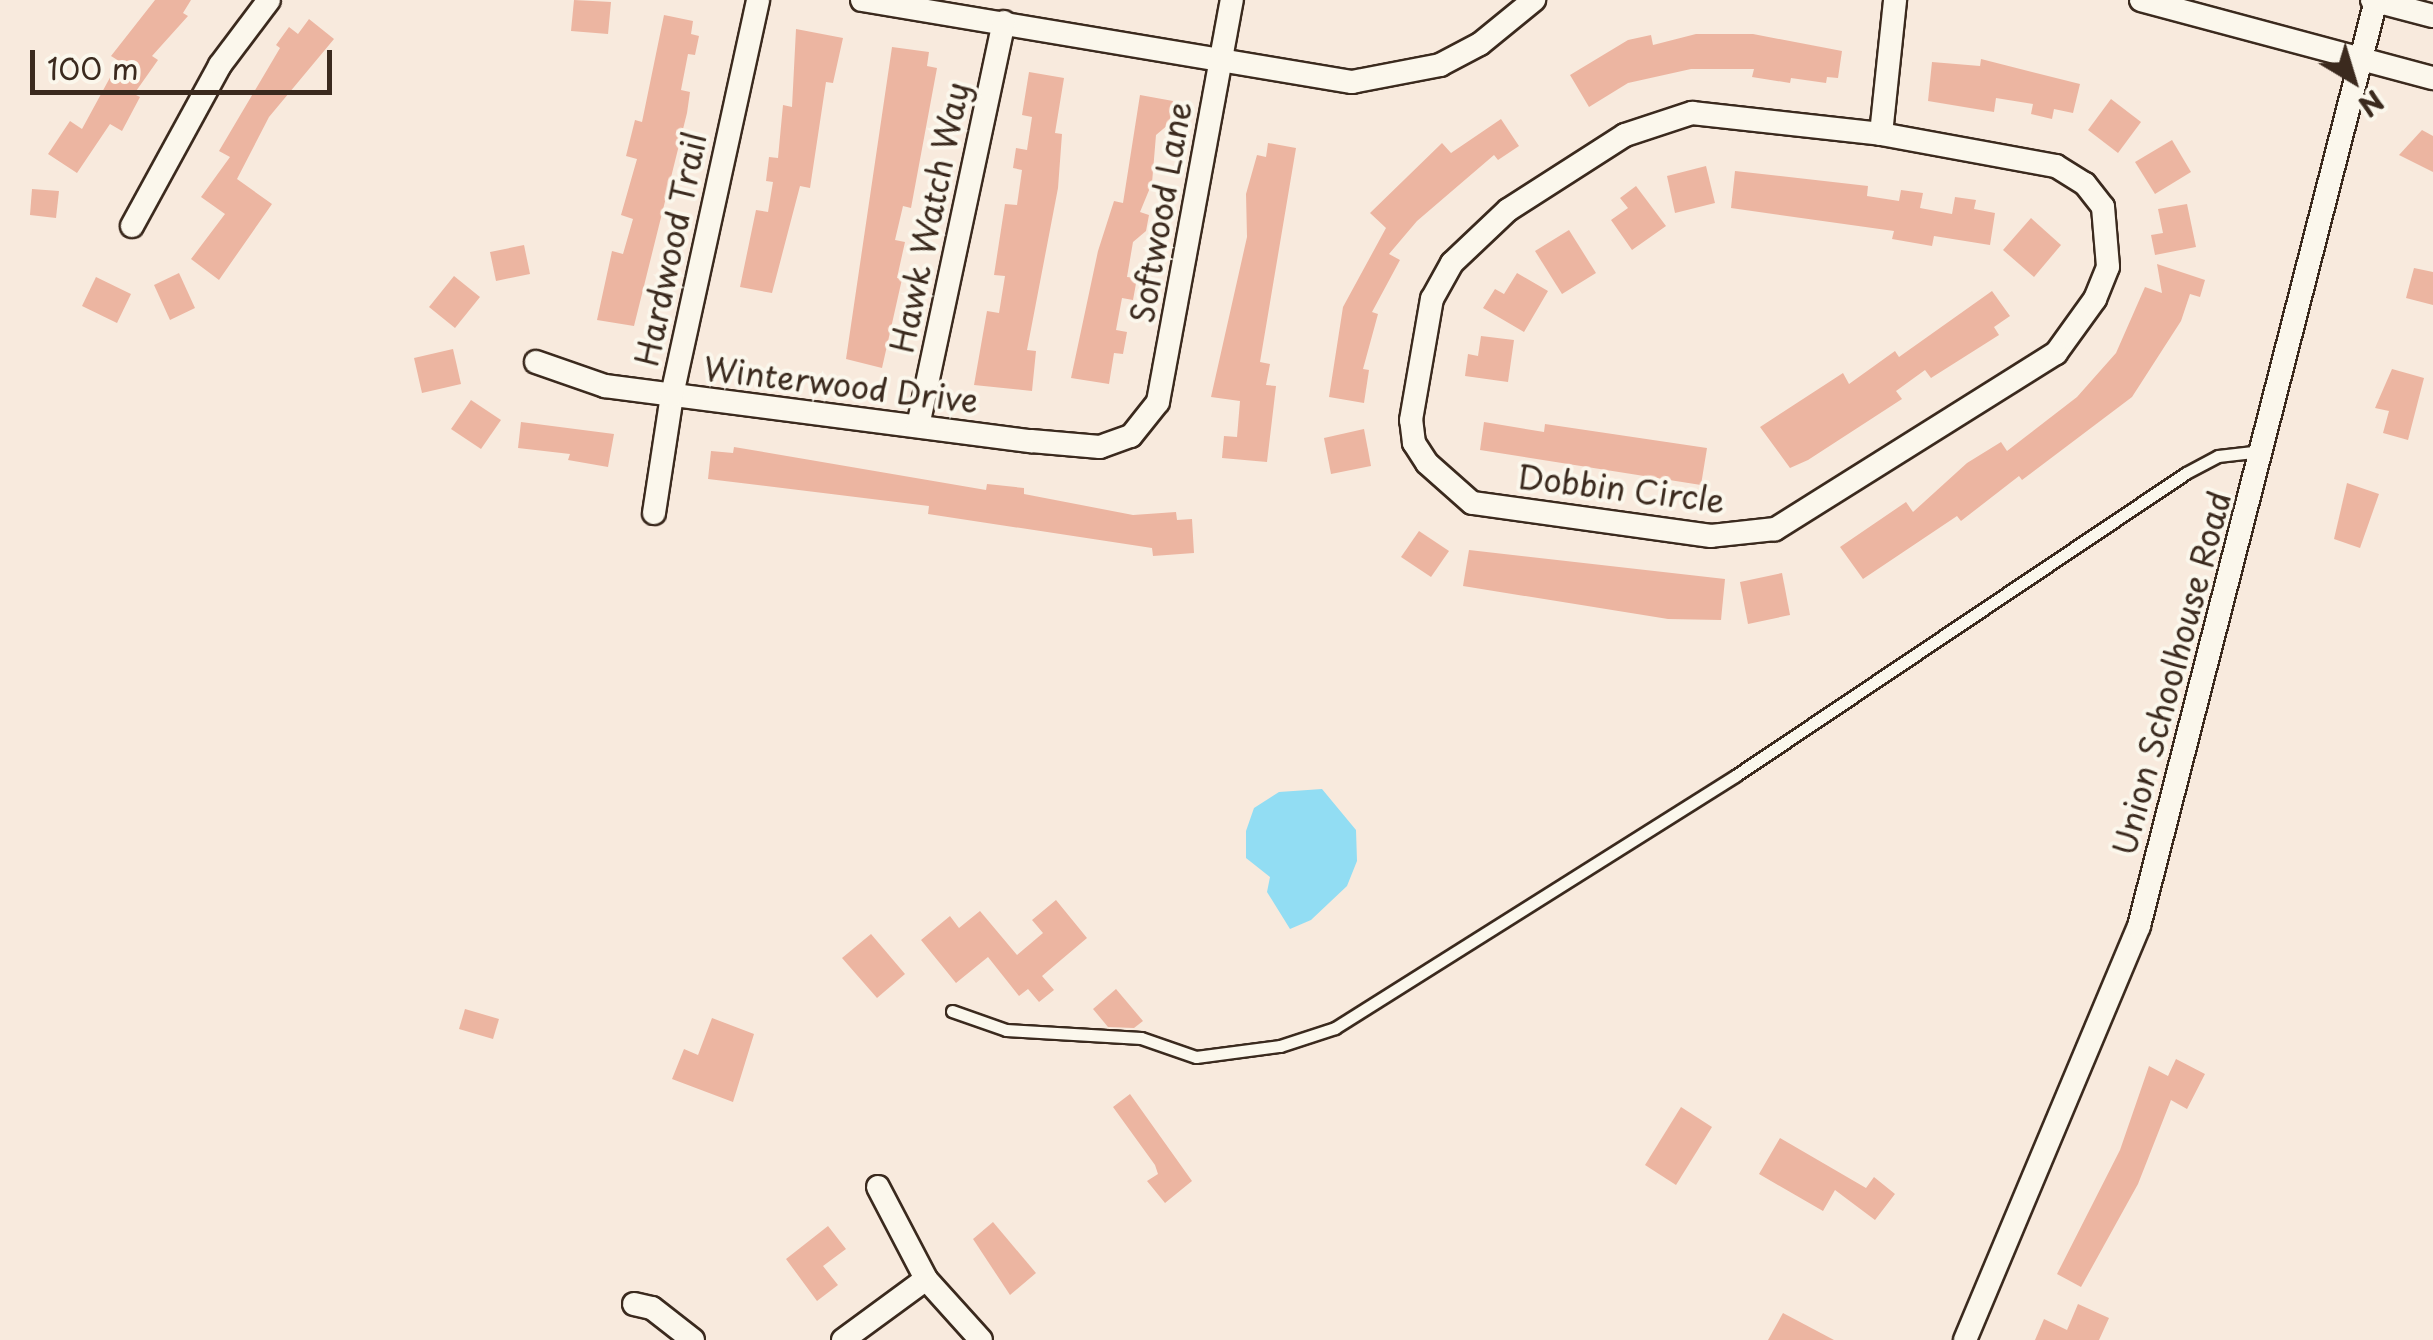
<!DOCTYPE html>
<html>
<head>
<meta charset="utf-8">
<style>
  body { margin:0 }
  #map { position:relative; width:2433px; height:1340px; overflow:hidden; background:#f8eadd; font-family:"Playpen Sans",sans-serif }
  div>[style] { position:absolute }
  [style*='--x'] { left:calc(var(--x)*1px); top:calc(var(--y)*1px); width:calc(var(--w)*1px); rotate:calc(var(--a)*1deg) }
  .water>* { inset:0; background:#92ddf3 }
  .building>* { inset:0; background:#ecb5a1 }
  .roads { filter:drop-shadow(2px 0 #3b2a1e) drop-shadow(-2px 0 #3b2a1e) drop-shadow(0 2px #3b2a1e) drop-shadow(0 -2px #3b2a1e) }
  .lane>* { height:11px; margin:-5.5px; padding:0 5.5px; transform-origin:5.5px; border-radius:5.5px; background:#fbf7ec }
  .street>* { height:22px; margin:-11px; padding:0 11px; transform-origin:11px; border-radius:11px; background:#fbf7ec }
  span { translate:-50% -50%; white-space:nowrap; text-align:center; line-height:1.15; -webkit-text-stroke:8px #fbf7ec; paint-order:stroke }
  .street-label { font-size:32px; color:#3b2a1e }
  .north { position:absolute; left:2303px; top:30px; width:100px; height:100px; -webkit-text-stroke:8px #fbf7ec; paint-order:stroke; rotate:142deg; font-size:28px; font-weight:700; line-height:40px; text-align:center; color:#3b2a1e }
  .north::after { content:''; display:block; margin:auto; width:35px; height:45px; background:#3b2a1e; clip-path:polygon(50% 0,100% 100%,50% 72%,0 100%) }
  .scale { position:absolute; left:30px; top:50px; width:302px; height:45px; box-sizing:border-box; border:5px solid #3b2a1e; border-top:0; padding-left:12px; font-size:30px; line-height:35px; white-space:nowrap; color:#3b2a1e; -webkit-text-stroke:8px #fbf7ec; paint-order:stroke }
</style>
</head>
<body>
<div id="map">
  <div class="water">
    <i style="clip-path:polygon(1322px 789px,1356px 830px,1357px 861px,1347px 886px,1311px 920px,1290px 929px,1267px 892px,1270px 877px,1246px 858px,1246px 831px,1254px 808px,1279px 792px)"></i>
  </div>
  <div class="building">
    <i style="clip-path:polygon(155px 0,191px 0,183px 13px,188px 16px,152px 56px,158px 60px,134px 94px,140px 97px,122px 131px,110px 124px,77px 173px,48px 154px,70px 121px,82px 129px,119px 61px,111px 56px)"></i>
    <i style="clip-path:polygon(574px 0,611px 2px,608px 34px,571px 31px)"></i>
    <i style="clip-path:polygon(664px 15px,693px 21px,691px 34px,699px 36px,695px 55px,688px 54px,681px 90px,690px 92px,687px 113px,634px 326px,597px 320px,612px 251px,623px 254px,633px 219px,621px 215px,637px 159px,626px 156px,635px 120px,642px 122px)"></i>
    <i style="clip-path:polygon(309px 19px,334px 39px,269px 117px,237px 179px,272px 204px,219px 280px,191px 259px,225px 214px,201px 197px,230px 157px,219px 151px,280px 48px,276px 45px,289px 27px,298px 34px)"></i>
    <i style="clip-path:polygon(796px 29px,843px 38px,833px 83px,826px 82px,810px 188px,800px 186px,772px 293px,740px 287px,756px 210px,768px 212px,773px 182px,766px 181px,769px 157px,778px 158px,783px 105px,792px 107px)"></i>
    <i style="clip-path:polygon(1696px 34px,1753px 34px,1842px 51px,1838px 78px,1827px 77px,1826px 83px,1791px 78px,1790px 83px,1752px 77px,1754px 69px,1691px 69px,1628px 83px,1589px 107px,1570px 75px,1628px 40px,1651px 35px,1653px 45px)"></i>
    <i style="clip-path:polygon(892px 47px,929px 52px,927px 66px,937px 68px,911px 208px,903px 206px,895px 240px,905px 242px,897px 278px,902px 279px,882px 368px,846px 359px)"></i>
    <i style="clip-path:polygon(1981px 59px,2080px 84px,2073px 113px,2054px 109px,2052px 119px,2031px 114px,2033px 104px,1996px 98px,1994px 112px,1928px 101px,1932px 62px,1980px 66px)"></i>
    <i style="clip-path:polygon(1029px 72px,1064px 78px,1055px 133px,1062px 134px,1058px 188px,1027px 350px,1036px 351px,1032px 391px,974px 385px,987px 311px,999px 313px,1005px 276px,994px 275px,1005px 204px,1017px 205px,1022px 170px,1013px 168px,1016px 148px,1027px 150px,1032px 117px,1022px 115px)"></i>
    <i style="clip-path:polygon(1140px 95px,1173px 101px,1169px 124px,1156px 135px,1152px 183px,1140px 212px,1149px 215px,1146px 231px,1133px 242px,1127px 277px,1137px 278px,1133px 300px,1122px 298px,1116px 330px,1127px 332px,1123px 354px,1114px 353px,1109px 384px,1071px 378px,1098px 251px,1114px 201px,1123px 203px)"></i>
    <i style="clip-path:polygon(2111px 99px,2141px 122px,2118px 153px,2088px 130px)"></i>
    <i style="clip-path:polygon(1501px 119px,1519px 146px,1498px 160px,1494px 155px,1417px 221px,1389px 254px,1400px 260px,1372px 312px,1378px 314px,1363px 369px,1369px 370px,1364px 403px,1329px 397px,1343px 307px,1386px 228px,1370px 213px,1442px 143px,1451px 153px)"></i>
    <i style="clip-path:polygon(2422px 130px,2433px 136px,2433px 172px,2399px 155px)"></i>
    <i style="clip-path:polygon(2172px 140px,2191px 172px,2155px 194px,2135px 162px)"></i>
    <i style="clip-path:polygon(1268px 143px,1296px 148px,1260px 362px,1270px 364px,1266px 385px,1276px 386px,1267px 462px,1222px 458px,1224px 436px,1237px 437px,1240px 401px,1211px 397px,1247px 237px,1246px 194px,1257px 155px,1266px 157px)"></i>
    <i style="clip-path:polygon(1706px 166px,1715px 203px,1675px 213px,1667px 176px)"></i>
    <i style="clip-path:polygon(1735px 171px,1868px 186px,1867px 196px,1899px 201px,1901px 190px,1923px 193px,1920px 208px,1952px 214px,1955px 197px,1976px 200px,1974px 209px,1995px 213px,1990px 245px,1934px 236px,1932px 246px,1892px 239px,1894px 231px,1731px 208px)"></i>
    <i style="clip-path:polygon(1636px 186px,1666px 226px,1632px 250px,1611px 220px,1628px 208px,1620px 198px)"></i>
    <i style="clip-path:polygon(32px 189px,59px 191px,56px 218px,30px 215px)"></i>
    <i style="clip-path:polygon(2187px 204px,2196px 247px,2155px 255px,2151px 235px,2163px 233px,2158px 209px)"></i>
    <i style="clip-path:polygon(2031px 218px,2061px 245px,2034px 277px,2003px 250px)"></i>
    <i style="clip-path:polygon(1569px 230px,1596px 273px,1562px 294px,1535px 251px)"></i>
    <i style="clip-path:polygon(524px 245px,530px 274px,496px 281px,490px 252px)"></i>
    <i style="clip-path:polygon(2157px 264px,2205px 280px,2200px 297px,2190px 294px,2181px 321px,2132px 397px,2022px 480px,2019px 476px,1961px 521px,1957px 516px,1863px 579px,1840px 547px,1906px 502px,1913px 512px,1967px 463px,2001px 442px,2007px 451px,2077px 397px,2116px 353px,2145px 287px,2162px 293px)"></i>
    <i style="clip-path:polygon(2414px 268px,2433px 272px,2433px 305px,2406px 298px)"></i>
    <i style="clip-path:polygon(179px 273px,195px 308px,170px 320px,154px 285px)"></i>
    <i style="clip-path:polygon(1517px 273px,1548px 291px,1524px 332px,1483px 308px,1495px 289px,1504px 294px)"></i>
    <i style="clip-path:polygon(454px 276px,480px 297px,455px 328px,429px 307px)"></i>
    <i style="clip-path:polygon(96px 277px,131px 294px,117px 323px,82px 306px)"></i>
    <i style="clip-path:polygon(1992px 291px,2010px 316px,1994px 327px,1999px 335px,1931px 378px,1925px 370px,1896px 391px,1902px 399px,1808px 460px,1790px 468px,1760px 427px,1843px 373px,1849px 384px,1895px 351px,1899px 357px)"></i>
    <i style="clip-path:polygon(1481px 336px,1514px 340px,1508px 382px,1465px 376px,1468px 354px,1478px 356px)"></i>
    <i style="clip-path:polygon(453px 349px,461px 384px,422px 393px,414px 358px)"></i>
    <i style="clip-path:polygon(2392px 369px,2424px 378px,2408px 440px,2383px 433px,2389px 411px,2375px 408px)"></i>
    <i style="clip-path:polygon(471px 400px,501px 420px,481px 449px,451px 429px)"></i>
    <i style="clip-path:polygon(521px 422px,614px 434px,608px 467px,568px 460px,570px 454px,518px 448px)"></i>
    <i style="clip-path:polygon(1484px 422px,1544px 432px,1545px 424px,1707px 448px,1701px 485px,1480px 450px)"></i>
    <i style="clip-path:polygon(1364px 429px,1371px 466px,1331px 474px,1324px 438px)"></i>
    <i style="clip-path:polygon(734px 447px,986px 490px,987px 484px,1024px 488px,1024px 494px,1133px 515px,1176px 512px,1177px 520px,1192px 519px,1194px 553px,1153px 556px,1152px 548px,928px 514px,929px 506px,708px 479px,711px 451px,733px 453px)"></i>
    <i style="clip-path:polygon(2347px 483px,2379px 494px,2360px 548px,2334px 539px)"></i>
    <i style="clip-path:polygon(1419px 531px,1449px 551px,1431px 577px,1401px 557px)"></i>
    <i style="clip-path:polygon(1469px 550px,1725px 579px,1721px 620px,1668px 619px,1463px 586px)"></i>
    <i style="clip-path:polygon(1782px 573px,1790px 615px,1748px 624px,1740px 582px)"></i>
    <i style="clip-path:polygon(1056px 900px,1087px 938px,1042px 976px,1054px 990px,1039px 1002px,1028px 989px,1019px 996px,988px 957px,956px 983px,921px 940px,950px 916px,959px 928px,980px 911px,1017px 955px,1043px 933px,1032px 920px)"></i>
    <i style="clip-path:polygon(871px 934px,905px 974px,877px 998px,842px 958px)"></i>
    <i style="clip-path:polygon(1116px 989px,1143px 1021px,1134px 1028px,1108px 1027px,1093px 1009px)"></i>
    <i style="clip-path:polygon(465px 1009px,499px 1019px,493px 1039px,459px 1029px)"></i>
    <i style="clip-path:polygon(712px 1018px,754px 1034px,733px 1102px,672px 1079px,684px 1049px,698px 1055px)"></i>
    <i style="clip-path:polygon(2176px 1059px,2205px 1074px,2187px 1109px,2171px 1100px,2138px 1184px,2081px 1287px,2057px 1274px,2120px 1150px,2149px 1066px,2168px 1076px)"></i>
    <i style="clip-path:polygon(1130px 1094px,1192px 1181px,1165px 1203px,1147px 1181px,1158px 1174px,1155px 1165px,1113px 1107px)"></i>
    <i style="clip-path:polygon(1681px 1107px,1712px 1127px,1676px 1185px,1645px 1165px)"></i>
    <i style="clip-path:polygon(1780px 1138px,1866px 1188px,1874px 1177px,1895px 1194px,1875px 1220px,1835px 1190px,1823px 1211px,1759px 1174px)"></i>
    <i style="clip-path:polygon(993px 1222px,1036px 1273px,1010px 1295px,973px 1239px)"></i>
    <i style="clip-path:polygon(828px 1226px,846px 1249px,823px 1266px,838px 1285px,817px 1301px,786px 1259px)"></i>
    <i style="clip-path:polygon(2078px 1304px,2109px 1318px,2099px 1340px,2035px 1340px,2044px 1319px,2067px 1330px)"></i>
    <i style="clip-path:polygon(1783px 1313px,1834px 1340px,1768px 1340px)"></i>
  </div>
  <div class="roads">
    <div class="lane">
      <i style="--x:952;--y:1011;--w:57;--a:19.4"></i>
      <i style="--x:1006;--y:1030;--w:135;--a:3.4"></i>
      <i style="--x:1141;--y:1038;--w:58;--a:19.1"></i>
      <i style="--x:1196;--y:1057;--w:85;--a:-7.5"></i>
      <i style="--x:1280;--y:1046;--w:58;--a:-18.1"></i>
      <i style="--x:1335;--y:1028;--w:473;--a:-32.2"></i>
      <i style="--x:1735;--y:776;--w:543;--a:-33.89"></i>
      <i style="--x:2186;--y:473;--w:36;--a:-28"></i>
      <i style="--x:2218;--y:456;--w:44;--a:-6.5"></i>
    </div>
    <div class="street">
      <i style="--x:862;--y:0;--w:497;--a:9.5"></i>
      <i style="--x:1352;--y:82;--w:90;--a:-10.9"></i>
      <i style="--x:1440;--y:65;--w:45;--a:-27.7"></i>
      <i style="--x:1480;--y:44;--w:70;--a:-39.2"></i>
      <i style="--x:2141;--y:0;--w:302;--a:15"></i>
      <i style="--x:2372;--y:0;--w:63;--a:14.7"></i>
      <i style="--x:1692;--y:113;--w:190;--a:6.3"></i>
      <i style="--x:1881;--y:134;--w:178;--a:10.4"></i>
      <i style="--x:2056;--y:166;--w:34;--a:32"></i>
      <i style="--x:2085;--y:184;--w:29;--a:52"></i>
      <i style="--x:2103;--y:207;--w:60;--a:85.2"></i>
      <i style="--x:2108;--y:267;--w:35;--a:112"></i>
      <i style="--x:2095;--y:299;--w:67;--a:125.8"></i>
      <i style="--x:2056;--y:353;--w:332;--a:147.9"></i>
      <i style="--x:1775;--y:529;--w:64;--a:173.8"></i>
      <i style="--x:1711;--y:536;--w:241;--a:-172.1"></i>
      <i style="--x:1472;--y:503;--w:60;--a:-138.4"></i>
      <i style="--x:1427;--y:463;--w:24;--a:-123"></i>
      <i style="--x:1414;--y:443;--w:23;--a:-97"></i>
      <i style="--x:1411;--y:420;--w:123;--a:-80.2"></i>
      <i style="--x:1432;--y:299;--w:41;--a:-60.9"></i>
      <i style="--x:1452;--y:263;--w:77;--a:-43.4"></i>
      <i style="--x:1508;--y:210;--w:139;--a:-32.7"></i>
      <i style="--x:1625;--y:135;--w:71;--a:-18.2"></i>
      <i style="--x:1881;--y:134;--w:135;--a:-84"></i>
      <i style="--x:132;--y:226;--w:183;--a:-61.3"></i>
      <i style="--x:220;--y:65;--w:81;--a:-53"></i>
      <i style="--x:536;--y:362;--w:73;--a:19.2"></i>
      <i style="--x:605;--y:386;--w:430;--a:7.4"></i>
      <i style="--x:1031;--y:441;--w:69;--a:5"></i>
      <i style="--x:1100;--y:447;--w:33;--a:-20"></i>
      <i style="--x:1131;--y:436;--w:43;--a:-51.5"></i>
      <i style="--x:1158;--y:402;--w:409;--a:-79.6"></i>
      <i style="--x:918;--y:426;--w:413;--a:-78"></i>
      <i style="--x:654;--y:513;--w:119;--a:-81.3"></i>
      <i style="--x:672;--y:395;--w:404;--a:-77.7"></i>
      <i style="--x:878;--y:1187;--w:104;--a:62.4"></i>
      <i style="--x:926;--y:1279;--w:82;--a:48"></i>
      <i style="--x:634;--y:1304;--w:18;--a:13"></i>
      <i style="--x:652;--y:1308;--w:52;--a:38"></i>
      <i style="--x:843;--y:1340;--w:103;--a:-36.3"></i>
      <i style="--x:1965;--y:1340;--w:449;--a:-67.2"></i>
      <i style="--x:2139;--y:926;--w:956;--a:-75.64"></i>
    </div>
  </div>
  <div class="street-label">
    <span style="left:1160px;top:212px;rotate:-80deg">Softwood Lane</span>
    <span style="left:929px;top:217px;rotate:-78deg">Hawk Watch Way</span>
    <span style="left:670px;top:249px;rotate:-78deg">Hardwood Trail</span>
    <span style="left:841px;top:384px;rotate:7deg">Winterwood Drive</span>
    <span style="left:1621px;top:488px;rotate:7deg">Dobbin Circle</span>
    <span style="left:2171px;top:673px;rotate:-75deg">Union Schoolhouse Road</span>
  </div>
  <div class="north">N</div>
  <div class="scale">100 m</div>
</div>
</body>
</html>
